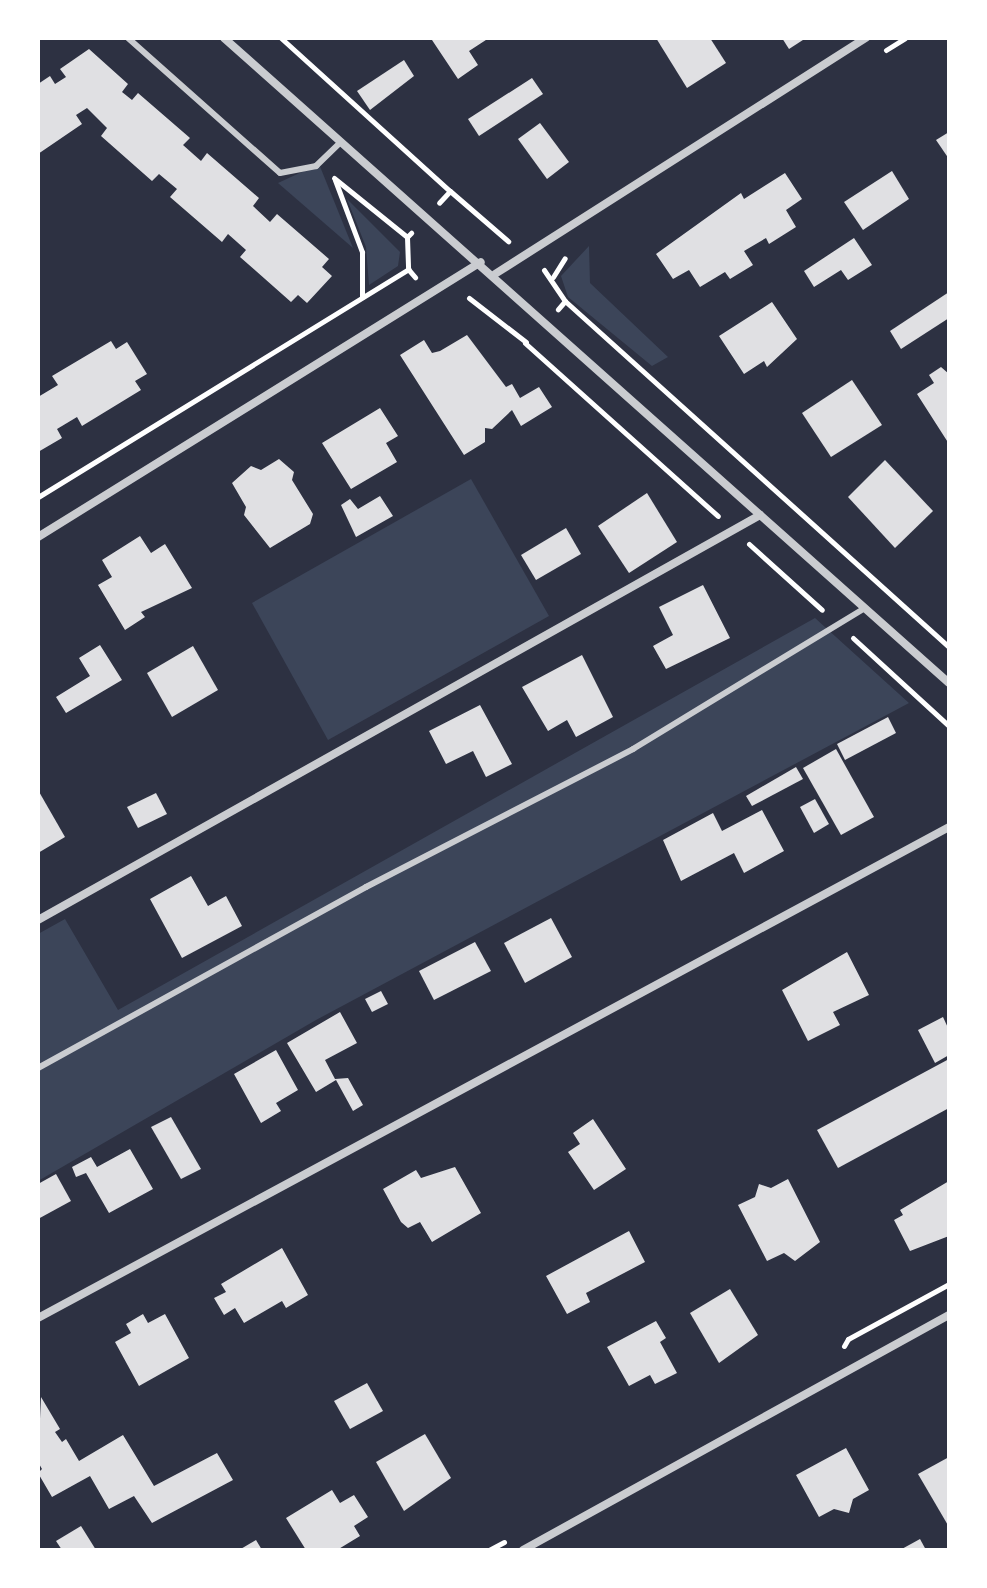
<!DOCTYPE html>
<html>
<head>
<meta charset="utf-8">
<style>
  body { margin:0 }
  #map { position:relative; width:987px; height:1588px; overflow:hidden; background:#2d3142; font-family:"DM Sans",sans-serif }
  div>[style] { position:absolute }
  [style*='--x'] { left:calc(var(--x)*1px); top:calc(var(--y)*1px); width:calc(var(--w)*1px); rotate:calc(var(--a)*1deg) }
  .green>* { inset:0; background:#3c4559 }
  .building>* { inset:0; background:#e0e0e3 }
  .path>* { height:5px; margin:-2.5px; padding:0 2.5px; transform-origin:2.5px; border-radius:2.5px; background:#fff }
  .service>* { height:6px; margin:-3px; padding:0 3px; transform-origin:3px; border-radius:3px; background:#caccd0 }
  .minor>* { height:8px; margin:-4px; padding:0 4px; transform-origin:4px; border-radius:4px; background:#caccd0 }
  span { translate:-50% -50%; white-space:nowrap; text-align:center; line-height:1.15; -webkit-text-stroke:8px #fff; paint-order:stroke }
  .frame { position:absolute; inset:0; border:40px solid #fff; pointer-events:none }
</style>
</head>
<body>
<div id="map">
  <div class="green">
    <i style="clip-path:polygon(319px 164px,353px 248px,278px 183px)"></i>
    <i style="clip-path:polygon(347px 199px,400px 252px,398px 266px,369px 285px,366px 247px)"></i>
    <i style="clip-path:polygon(589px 246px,590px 283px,668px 357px,652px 366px,568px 297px,561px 276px)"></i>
    <i style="clip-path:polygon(471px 479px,549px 616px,328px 740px,252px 603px)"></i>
    <i style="clip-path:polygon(815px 618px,909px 703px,316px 1020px,38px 1181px,38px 934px,65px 919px,118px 1010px)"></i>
  </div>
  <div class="building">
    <i style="clip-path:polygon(436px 38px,489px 38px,469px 51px,478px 65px,458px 79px,432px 40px)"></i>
    <i style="clip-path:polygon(656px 38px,710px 38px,726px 63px,687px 88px)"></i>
    <i style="clip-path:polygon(782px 38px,806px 38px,789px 49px)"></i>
    <i style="clip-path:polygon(89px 49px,128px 84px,122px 92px,132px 100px,138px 93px,190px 138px,183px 145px,201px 161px,207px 153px,259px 198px,253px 206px,270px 222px,277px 214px,329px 259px,322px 267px,332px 276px,307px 303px,298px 295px,291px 302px,240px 257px,246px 250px,228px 234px,222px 242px,170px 197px,177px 189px,159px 174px,152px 181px,101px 136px,107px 128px,87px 108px,76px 115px,82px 124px,38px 154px,38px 84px,50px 76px,55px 84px,66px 77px,60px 69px)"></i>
    <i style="clip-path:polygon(404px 60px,414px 76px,370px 110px,357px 91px)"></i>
    <i style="clip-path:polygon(532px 78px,543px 94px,479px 136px,468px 119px)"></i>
    <i style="clip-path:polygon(540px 123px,569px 162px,547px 179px,518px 139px)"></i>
    <i style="clip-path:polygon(949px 132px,949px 159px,936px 140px)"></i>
    <i style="clip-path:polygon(892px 171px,909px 199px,863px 230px,844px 202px)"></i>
    <i style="clip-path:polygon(785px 173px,802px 199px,786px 210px,796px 227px,769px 244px,766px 238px,744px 251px,753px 265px,730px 279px,725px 272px,700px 287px,689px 270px,673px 279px,656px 254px,741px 193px,744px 199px)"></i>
    <i style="clip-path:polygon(854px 238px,872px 265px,848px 280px,841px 270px,814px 287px,804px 271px)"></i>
    <i style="clip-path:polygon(949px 292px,949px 318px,901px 349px,890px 331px)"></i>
    <i style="clip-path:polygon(772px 302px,797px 339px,767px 367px,764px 361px,744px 374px,719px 336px)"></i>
    <i style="clip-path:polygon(467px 335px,506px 387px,512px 384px,520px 398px,539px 387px,552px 407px,521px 426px,512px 410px,492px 429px,485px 428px,485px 442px,464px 455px,400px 355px,424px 340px,432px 353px,440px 351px)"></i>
    <i style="clip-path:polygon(111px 341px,116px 349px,127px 342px,147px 374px,135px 381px,141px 390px,82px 426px,77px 417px,57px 429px,62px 438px,38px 452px,38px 397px,58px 385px,52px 376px)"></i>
    <i style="clip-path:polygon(941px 367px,949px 374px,949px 444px,917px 394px,934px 383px,929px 375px)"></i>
    <i style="clip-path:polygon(852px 380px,882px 425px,831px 457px,802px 413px)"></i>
    <i style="clip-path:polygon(380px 408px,398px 436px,386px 443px,397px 462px,351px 489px,322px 443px)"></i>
    <i style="clip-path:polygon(279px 459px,294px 472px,292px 480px,313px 514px,310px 524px,270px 548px,244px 515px,246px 507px,232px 483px,251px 466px,261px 470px)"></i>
    <i style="clip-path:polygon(885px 460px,933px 511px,895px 548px,848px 497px)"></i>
    <i style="clip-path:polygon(647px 493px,677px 542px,629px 573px,598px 526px)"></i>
    <i style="clip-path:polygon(380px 496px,393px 516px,356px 537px,341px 505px,350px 499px,358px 509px)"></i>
    <i style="clip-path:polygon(566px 528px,581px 554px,536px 580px,521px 555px)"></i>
    <i style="clip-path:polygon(140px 536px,151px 553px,165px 544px,192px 588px,141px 612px,145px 617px,125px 630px,98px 585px,112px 577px,102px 560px)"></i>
    <i style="clip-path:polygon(703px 585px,730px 638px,666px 669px,653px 646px,673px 635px,659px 607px)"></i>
    <i style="clip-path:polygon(100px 645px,122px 680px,66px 713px,56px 697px,90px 676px,79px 658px)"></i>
    <i style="clip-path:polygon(193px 646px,218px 690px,172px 717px,147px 673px)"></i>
    <i style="clip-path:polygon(582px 655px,613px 717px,576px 737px,567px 720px,548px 731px,522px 687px)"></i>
    <i style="clip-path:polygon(480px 705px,512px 764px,486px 777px,473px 751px,446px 764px,429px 731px)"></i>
    <i style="clip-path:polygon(888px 717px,896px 733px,845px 760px,837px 744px)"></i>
    <i style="clip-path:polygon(836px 749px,874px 817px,841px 835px,803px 768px)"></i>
    <i style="clip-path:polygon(796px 767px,803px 779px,752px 806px,746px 796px)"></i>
    <i style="clip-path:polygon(38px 790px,65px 837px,38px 853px)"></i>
    <i style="clip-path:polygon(156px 793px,167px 814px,138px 828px,127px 807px)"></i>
    <i style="clip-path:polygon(815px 799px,829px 824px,814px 833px,800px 807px)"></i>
    <i style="clip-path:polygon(762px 810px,784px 851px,744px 873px,734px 853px,681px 881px,663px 840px,713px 813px,722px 831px)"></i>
    <i style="clip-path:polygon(191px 876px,208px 906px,226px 896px,242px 926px,182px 958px,150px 899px)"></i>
    <i style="clip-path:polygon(551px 918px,572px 957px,525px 983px,504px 943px)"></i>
    <i style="clip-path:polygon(475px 942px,491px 971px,434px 1000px,419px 971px)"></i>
    <i style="clip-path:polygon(847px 952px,869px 995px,833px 1012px,840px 1025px,808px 1041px,782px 990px)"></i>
    <i style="clip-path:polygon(381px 991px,388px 1004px,372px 1012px,365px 999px)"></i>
    <i style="clip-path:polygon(340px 1012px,357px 1043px,325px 1060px,335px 1079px,348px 1078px,363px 1105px,353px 1111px,336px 1080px,316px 1092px,287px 1043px)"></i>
    <i style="clip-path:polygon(943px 1017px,949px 1030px,949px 1055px,935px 1063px,918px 1030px)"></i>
    <i style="clip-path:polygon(276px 1050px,298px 1090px,276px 1103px,281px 1111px,261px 1123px,234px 1074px)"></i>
    <i style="clip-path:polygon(949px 1059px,949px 1108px,838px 1168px,817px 1130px)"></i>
    <i style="clip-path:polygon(171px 1117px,201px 1169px,181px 1179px,151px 1127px)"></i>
    <i style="clip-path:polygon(593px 1119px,626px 1169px,594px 1190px,568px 1152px,580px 1144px,573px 1133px)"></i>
    <i style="clip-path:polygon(130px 1149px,153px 1189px,109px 1213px,86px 1173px,76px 1177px,72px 1167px,91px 1157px,97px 1167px)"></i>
    <i style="clip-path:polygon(455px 1167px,481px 1213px,432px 1242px,420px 1222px,408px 1228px,401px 1222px,383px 1189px,416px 1170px,421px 1178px)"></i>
    <i style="clip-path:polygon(56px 1174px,71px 1201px,38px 1219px,38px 1184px)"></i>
    <i style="clip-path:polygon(788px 1179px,820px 1242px,795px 1261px,784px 1253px,767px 1261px,738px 1205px,755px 1197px,759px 1184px,771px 1188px)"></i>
    <i style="clip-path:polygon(949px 1181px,949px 1236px,910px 1251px,894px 1220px,903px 1215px,900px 1210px)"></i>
    <i style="clip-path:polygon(629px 1231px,645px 1262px,586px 1293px,590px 1302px,567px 1314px,546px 1276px)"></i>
    <i style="clip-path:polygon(282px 1248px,308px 1295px,286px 1308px,282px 1301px,244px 1323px,235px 1308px,224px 1315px,214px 1298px,226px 1292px,221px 1284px)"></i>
    <i style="clip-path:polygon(730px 1289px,758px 1335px,719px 1363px,690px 1313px)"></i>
    <i style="clip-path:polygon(143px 1314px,148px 1323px,165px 1314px,189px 1358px,139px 1386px,115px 1342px,131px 1333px,126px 1324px)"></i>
    <i style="clip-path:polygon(656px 1321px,666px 1338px,660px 1342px,677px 1373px,655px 1384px,650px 1375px,629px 1386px,607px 1347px)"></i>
    <i style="clip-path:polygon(367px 1383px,383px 1411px,350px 1429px,334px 1401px)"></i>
    <i style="clip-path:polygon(41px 1397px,60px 1429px,55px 1432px,62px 1442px,66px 1439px,79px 1461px,123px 1435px,154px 1486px,217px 1453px,233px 1480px,152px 1523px,134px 1496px,109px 1509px,90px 1476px,52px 1497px,38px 1473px,42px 1469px,38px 1462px)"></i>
    <i style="clip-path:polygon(425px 1434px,451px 1478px,404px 1511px,376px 1462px)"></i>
    <i style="clip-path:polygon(846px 1448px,869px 1490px,853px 1499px,849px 1513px,834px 1509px,819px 1517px,796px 1475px)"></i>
    <i style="clip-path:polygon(949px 1457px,949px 1527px,918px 1474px)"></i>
    <i style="clip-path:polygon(332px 1490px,340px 1503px,354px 1495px,368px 1517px,354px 1526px,360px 1536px,337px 1550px,306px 1550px,286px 1518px)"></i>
    <i style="clip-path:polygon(81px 1526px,96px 1550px,62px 1550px,56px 1541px)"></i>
    <i style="clip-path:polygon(920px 1539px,926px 1550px,900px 1550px)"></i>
    <i style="clip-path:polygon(256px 1540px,262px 1550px,239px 1550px)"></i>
  </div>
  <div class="path">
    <i style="--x:281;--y:38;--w:228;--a:42.2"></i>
    <i style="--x:450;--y:191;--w:16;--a:133"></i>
    <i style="--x:886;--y:50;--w:22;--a:-32"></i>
    <i style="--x:334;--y:178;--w:94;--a:38.9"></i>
    <i style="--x:407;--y:237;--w:6;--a:-45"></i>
    <i style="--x:335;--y:180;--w:77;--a:69.4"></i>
    <i style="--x:362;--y:252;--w:45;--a:90"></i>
    <i style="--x:450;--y:191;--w:77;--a:40.8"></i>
    <i style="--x:407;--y:237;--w:32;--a:88"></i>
    <i style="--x:408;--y:269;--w:11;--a:49"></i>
    <i style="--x:544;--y:270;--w:37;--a:56"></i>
    <i style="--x:565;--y:301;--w:11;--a:131"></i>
    <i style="--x:553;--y:277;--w:22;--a:-58"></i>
    <i style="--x:469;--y:298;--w:72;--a:37.7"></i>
    <i style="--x:565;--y:301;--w:517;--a:42.02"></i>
    <i style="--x:525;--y:343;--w:259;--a:41.9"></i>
    <i style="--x:38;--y:497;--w:435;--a:-31.6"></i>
    <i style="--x:749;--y:544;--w:98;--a:42.1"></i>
    <i style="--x:853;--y:638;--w:130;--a:42.5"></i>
    <i style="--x:844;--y:1346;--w:8;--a:-60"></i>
    <i style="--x:848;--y:1339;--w:115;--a:-28.6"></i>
    <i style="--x:489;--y:1550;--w:17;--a:-28"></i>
  </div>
  <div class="service">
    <i style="--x:128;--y:38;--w:203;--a:41.6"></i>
    <i style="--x:280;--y:173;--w:37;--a:-11"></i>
    <i style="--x:316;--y:166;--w:35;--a:-44"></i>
    <i style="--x:38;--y:1068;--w:375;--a:-28.9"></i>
    <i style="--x:366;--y:887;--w:301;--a:-27.3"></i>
    <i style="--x:633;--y:749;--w:271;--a:-31.3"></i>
  </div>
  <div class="minor">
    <i style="--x:224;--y:38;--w:970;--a:41.66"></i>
    <i style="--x:495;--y:274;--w:440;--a:-32.5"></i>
    <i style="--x:38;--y:537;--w:521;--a:-31.83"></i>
    <i style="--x:38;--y:920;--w:828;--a:-29.29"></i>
    <i style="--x:38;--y:1318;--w:1035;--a:-28.32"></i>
    <i style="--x:523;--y:1550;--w:487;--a:-28.9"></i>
  </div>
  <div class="frame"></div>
</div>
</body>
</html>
